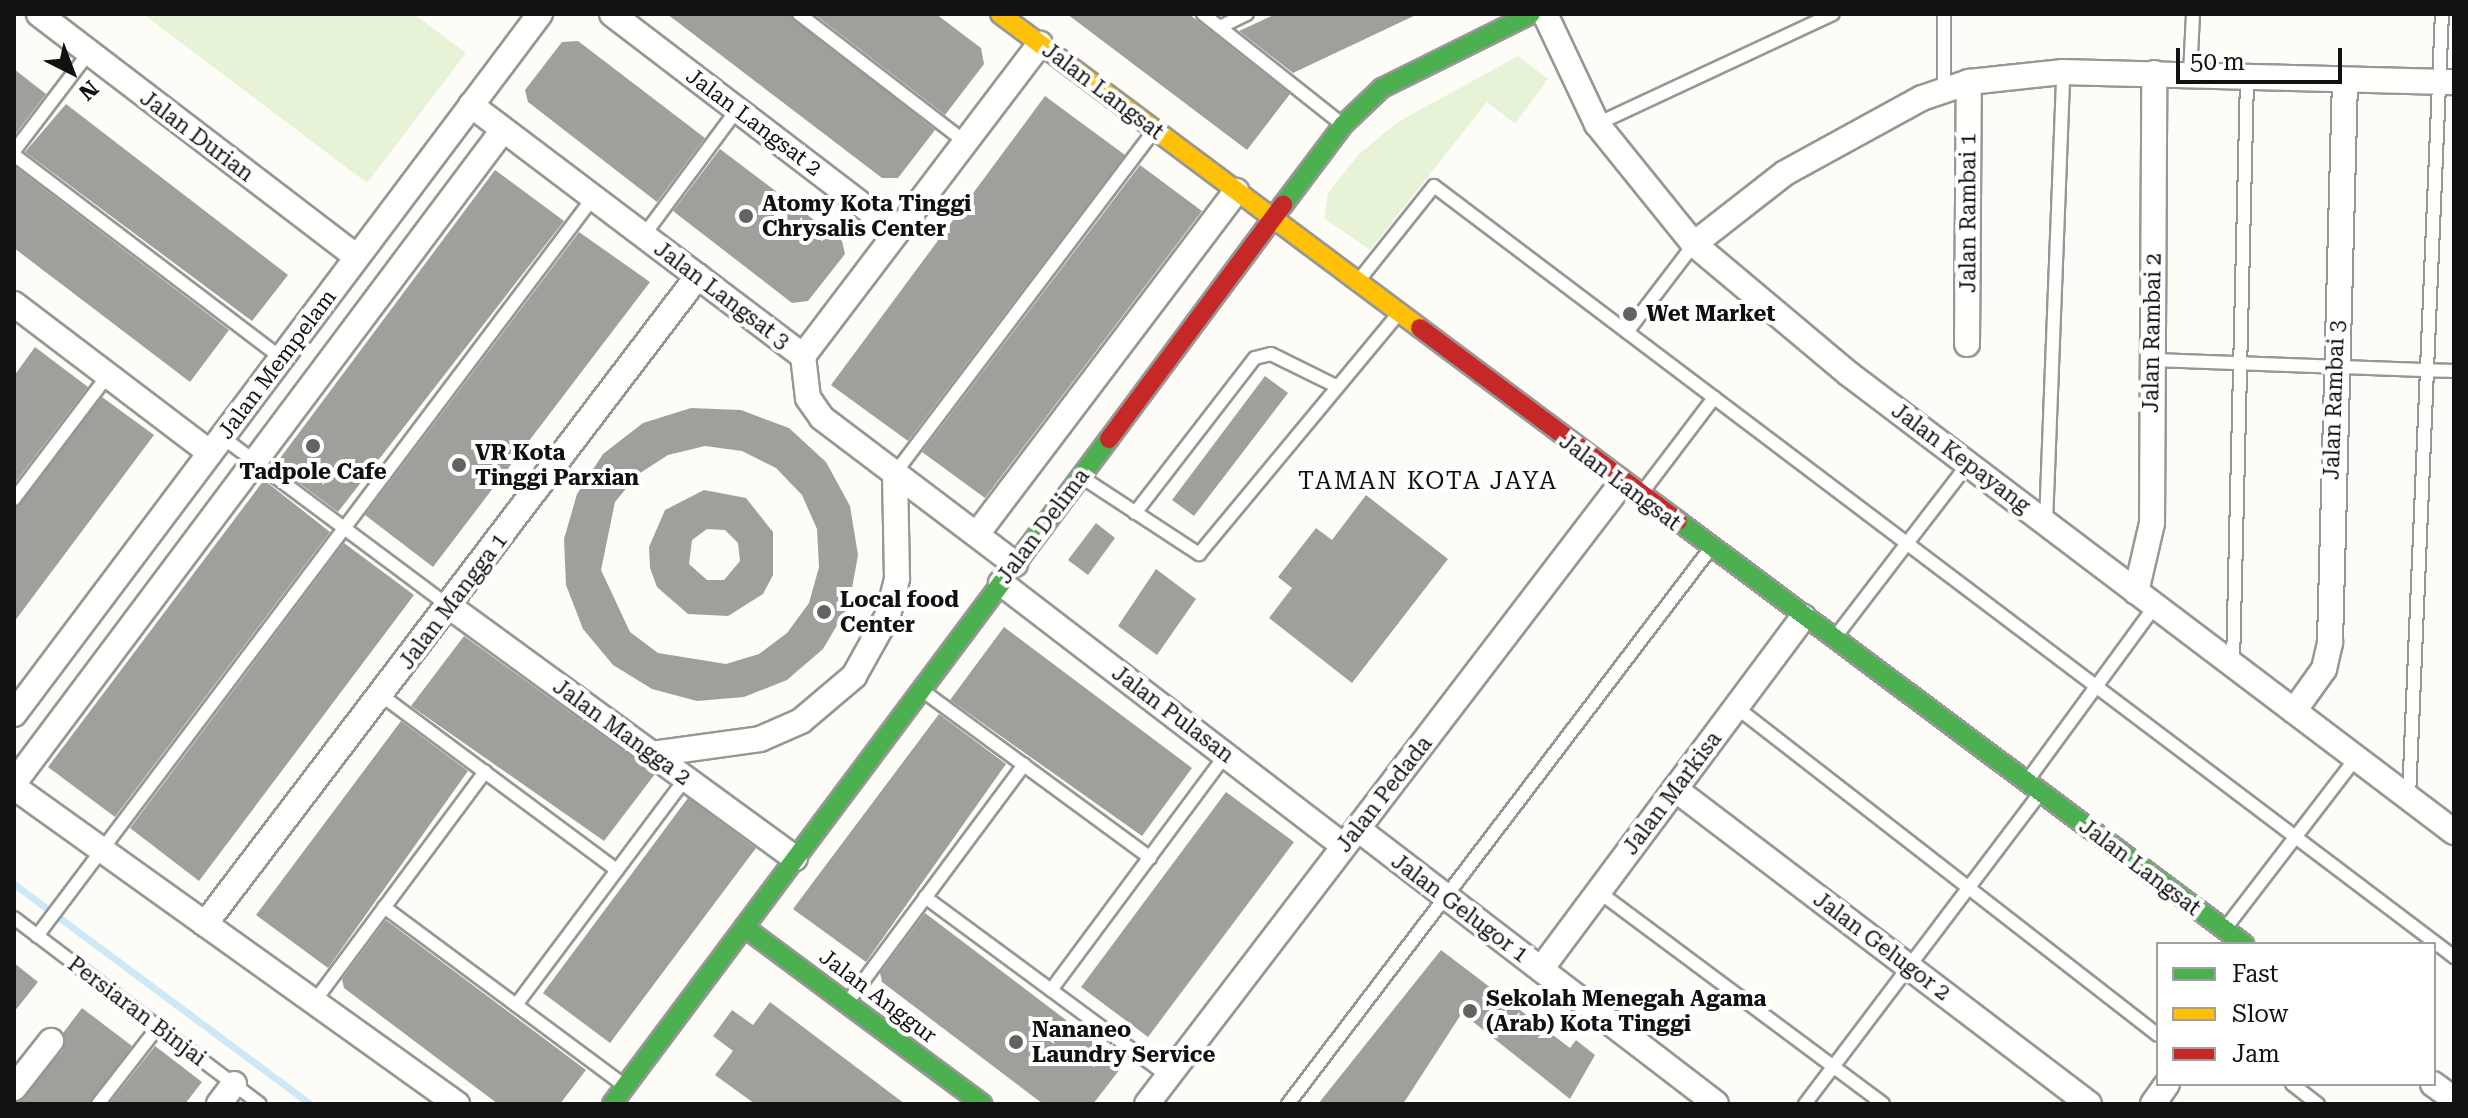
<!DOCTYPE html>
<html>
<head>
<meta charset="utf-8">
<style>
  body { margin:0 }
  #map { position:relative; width:2468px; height:1118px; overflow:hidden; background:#fdfcf7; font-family:"Roboto Serif",serif }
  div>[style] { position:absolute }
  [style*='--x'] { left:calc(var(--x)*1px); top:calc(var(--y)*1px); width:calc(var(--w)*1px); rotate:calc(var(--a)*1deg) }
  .green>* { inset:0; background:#e7f3d7 }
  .stream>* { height:7px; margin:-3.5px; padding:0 3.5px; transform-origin:3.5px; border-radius:3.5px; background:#cde8f7 }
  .building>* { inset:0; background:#a19f9c }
  .roads { filter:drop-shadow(2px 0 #979795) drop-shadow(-2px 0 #979795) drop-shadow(0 2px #979795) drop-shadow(0 -2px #979795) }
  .lane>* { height:12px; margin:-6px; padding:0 6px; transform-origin:6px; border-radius:6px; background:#fffffe }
  .street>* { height:24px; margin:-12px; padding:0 12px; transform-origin:12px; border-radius:12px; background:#fffffe }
  .fast>* { height:18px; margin:-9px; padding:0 9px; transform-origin:9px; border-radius:9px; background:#4caf50 }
  .slow>* { height:18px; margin:-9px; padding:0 9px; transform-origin:9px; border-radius:9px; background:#ffc107 }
  .jam>* { height:18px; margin:-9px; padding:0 9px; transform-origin:9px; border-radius:9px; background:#c62828 }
  .dots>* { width:22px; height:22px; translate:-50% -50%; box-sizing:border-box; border:4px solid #fff; border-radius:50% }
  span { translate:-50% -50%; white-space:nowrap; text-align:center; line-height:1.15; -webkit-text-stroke:8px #fff; paint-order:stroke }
  .street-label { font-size:22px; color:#111 }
  .poi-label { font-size:22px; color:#111; font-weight:700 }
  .left { translate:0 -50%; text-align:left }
  .neighbourhood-label { font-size:24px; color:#111; letter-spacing:2px }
  .frame { position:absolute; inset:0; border:16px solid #111; pointer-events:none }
  .legend { position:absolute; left:2156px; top:942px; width:280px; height:144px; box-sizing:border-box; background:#fff; border:2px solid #a0a0a0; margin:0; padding:10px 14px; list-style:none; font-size:24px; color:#111 }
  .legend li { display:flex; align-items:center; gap:16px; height:40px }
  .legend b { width:40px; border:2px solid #a0a0a0 }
  .north { position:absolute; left:32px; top:32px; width:80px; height:80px; -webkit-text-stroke:6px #fff; paint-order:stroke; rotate:138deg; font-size:22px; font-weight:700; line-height:32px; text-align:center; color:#111 }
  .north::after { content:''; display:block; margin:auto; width:28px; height:36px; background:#111; clip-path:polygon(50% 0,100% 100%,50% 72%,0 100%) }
  .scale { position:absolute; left:2176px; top:48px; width:166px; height:36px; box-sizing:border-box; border:4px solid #111; border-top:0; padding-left:10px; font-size:24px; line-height:28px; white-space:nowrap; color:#111; -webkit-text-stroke:6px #fff; paint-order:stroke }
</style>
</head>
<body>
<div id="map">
  <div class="green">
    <i style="clip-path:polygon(143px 14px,414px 14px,466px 53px,367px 183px)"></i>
    <i style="clip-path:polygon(1518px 56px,1548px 79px,1515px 124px,1487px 102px,1370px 250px,1324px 218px,1328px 193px,1359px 154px,1398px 122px)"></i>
  </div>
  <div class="stream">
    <i style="--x:14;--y:884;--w:369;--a:36.6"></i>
  </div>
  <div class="building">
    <i style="clip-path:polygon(667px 14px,790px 14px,935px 130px,898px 178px,882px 178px)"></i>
    <i style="clip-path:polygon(814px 14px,936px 14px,981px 48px,984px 64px,945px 115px)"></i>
    <i style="clip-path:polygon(1067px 14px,1189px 14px,1290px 94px,1247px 150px)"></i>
    <i style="clip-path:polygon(1276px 14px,1418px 14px,1293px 73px,1239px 31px)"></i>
    <i style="clip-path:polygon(578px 41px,705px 138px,657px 202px,528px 102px,525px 90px,562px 42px)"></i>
    <i style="clip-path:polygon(14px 69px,46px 94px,14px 136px)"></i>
    <i style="clip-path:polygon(1045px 96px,1125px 155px,908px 441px,831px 385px)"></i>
    <i style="clip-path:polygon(66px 104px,288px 275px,252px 321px,25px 152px)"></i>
    <i style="clip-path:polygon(720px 149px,842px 241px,845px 254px,808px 301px,792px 303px,673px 211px)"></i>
    <i style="clip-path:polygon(1140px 165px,1202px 211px,985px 498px,922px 452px)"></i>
    <i style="clip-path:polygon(14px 166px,229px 330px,190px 382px,14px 248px)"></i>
    <i style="clip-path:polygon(495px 170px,564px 221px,338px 512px,275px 465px)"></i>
    <i style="clip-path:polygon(579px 232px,650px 282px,433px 567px,365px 515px)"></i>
    <i style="clip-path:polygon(35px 347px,88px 387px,14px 484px,14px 376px)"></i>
    <i style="clip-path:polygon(1265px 376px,1288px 393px,1194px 516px,1172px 500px)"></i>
    <i style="clip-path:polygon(102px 397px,154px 435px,14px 622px,14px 508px)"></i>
    <i style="clip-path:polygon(evenodd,691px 408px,741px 410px,789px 428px,826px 462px,850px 506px,858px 555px,849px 605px,823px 649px,787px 680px,744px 697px,697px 701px,652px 689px,613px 665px,583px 629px,566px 585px,564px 539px,577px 494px,603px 454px,643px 423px,691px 408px,705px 446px,742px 451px,776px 468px,802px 495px,817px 529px,819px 567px,809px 603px,787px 633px,759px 654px,726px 664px,658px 653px,630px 632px,601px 570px,615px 502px,637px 475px,668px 455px,705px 446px)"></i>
    <i style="clip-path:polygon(264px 480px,330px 532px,115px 817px,48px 767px)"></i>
    <i style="clip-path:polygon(evenodd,704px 490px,746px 498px,773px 532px,773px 575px,763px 594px,728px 616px,688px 614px,657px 587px,650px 568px,649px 547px,665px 510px,704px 490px,707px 529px,725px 530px,738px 543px,740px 561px,724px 580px,707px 580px,689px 564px,692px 540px,707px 529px)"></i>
    <i style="clip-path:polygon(1366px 495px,1448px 559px,1352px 683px,1269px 618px,1292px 588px,1278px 577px,1316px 528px,1332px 540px)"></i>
    <i style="clip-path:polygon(1096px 523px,1115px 538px,1088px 575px,1068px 560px)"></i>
    <i style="clip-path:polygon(344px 543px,414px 595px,199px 881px,130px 828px)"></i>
    <i style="clip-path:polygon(1156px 569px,1196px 599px,1157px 655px,1118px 626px)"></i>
    <i style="clip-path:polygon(1004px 627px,1192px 768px,1142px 836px,950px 700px)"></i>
    <i style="clip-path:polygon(464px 636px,655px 774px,604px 841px,411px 706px)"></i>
    <i style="clip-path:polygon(939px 714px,1006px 764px,866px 962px,793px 909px)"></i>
    <i style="clip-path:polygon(401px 721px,468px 771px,328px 968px,256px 915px)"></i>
    <i style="clip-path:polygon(1226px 792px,1294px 842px,1148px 1037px,1081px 987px)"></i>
    <i style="clip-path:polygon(688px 798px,756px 848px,610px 1043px,543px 993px)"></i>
    <i style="clip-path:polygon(925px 913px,1124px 1064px,1093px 1104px,1043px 1104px,882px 982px,880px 973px)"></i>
    <i style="clip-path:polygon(386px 920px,586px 1070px,560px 1104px,498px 1104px,344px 988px,342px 979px)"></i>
    <i style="clip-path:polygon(1441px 950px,1570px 1048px,1576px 1040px,1595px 1055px,1570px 1099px,1462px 1013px,1403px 1104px,1318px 1104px)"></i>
    <i style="clip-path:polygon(14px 963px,38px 982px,14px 1012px)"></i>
    <i style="clip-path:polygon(770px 1002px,905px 1104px,755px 1104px,715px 1075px,733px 1051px,713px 1036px,732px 1010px,753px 1025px)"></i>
    <i style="clip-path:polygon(82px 1008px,132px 1046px,89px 1104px,14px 1104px,63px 1050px,63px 1033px)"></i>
    <i style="clip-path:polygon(155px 1046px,202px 1082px,185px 1104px,109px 1104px)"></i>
  </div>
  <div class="roads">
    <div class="lane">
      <i style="--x:799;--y:14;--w:210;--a:37.6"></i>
      <i style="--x:1203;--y:14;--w:177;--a:38.4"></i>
      <i style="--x:1944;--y:14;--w:73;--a:90"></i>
      <i style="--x:1220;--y:27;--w:30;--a:-26"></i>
      <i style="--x:2190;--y:74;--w:60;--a:-87.1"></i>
      <i style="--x:1597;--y:124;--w:260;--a:-25"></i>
      <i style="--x:14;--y:151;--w:122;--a:-52.7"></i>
      <i style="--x:14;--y:155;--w:335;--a:37.2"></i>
      <i style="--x:644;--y:235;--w:156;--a:-53.4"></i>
      <i style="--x:1359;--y:280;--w:120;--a:-51.4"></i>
      <i style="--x:1434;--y:186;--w:1279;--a:37.08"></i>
      <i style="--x:1627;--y:332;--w:111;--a:-52.7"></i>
      <i style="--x:2153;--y:360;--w:301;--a:2.1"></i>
      <i style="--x:222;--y:437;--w:283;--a:36.7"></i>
      <i style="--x:895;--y:473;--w:429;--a:-52.9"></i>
      <i style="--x:1083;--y:478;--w:139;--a:33.2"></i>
      <i style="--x:1199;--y:554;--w:313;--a:-50.3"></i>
      <i style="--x:1641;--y:494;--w:121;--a:-52.8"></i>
      <i style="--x:14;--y:499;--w:156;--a:-52.8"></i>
      <i style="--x:1135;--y:513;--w:196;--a:-52.3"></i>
      <i style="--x:1255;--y:358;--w:16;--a:-14"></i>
      <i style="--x:1271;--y:354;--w:72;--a:26.2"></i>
      <i style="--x:2046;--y:523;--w:451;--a:-87.8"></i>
      <i style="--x:1836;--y:636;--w:217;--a:-52.5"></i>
      <i style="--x:2233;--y:664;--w:587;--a:-88.63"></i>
      <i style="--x:923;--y:691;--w:282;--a:36.3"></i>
      <i style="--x:381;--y:695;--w:294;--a:36.6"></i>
      <i style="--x:1736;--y:707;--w:534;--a:37.86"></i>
      <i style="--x:2027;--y:781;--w:217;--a:-53.8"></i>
      <i style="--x:2409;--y:797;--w:784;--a:-87.59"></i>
      <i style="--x:1599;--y:892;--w:354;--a:36.7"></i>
      <i style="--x:925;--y:897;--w:302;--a:36.4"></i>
      <i style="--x:384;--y:907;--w:300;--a:36.6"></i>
      <i style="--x:14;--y:918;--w:308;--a:37.1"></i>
      <i style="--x:2224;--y:930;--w:217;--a:-52.5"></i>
      <i style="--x:37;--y:936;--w:924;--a:-53.01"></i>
      <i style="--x:1051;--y:990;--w:294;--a:-53.4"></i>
      <i style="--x:314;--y:1002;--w:287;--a:-53.4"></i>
      <i style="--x:847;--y:1003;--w:297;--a:-53.4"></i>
      <i style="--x:516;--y:1005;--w:284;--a:-53.2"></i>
      <i style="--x:2292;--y:1084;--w:33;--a:38"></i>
      <i style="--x:98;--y:1104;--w:98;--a:-52.1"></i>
      <i style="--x:1288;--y:1104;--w:697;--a:-52.75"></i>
      <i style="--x:1805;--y:1104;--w:390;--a:-52.9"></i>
    </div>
    <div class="street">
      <i style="--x:39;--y:14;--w:400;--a:37.4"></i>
      <i style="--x:612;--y:14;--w:357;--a:37.4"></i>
      <i style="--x:1545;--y:14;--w:122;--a:64.7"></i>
      <i style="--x:1597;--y:124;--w:154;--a:51.1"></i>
      <i style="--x:1694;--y:244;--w:202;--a:40"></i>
      <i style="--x:1849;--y:374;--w:759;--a:37.13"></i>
      <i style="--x:471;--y:105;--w:416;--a:37.1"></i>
      <i style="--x:803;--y:356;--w:42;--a:83.2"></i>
      <i style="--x:808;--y:398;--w:24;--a:55"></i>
      <i style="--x:822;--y:418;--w:242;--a:37.1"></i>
      <i style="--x:1694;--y:244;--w:115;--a:-38"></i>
      <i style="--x:1785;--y:173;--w:156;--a:-28.7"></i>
      <i style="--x:1922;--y:98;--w:50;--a:-18.8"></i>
      <i style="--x:1969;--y:82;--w:95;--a:-6.1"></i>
      <i style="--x:2063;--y:72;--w:391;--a:1.5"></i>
      <i style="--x:14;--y:304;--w:246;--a:37.2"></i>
      <i style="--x:1967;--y:344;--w:262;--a:-89.6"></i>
      <i style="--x:803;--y:356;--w:392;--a:-52.8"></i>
      <i style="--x:977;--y:534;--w:430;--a:-52.9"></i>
      <i style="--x:1001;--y:583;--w:431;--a:37.5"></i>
      <i style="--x:2136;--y:592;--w:71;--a:-76.9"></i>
      <i style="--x:2152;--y:523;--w:450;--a:-89.7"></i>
      <i style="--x:449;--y:606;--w:428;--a:36.1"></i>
      <i style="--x:2294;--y:711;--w:52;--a:-54.5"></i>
      <i style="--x:2324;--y:669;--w:28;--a:-77"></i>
      <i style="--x:2330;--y:642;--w:562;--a:-88.47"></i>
      <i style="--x:14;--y:714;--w:876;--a:-53.08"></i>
      <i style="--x:652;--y:754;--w:109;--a:-7.9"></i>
      <i style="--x:760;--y:739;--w:45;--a:-23.7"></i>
      <i style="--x:801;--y:721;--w:70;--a:-40.3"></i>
      <i style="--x:854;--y:676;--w:70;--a:-60.9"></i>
      <i style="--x:888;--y:615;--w:38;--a:-76"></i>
      <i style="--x:897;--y:578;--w:105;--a:-91.1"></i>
      <i style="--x:14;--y:783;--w:816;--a:-53.17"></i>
      <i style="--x:14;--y:787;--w:545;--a:35.59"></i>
      <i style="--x:1675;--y:789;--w:520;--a:37.27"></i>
      <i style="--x:1358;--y:829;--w:451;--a:37.5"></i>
      <i style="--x:205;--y:924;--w:814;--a:-52.74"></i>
      <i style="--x:1541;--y:969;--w:439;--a:-53.3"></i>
      <i style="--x:2433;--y:1084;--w:26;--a:36"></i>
      <i style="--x:14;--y:1088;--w:60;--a:-51.8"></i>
      <i style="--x:219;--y:1104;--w:25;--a:-53"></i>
      <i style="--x:1147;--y:1104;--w:780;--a:-52.6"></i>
      <i style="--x:2153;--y:1104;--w:24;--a:-55"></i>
    </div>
    <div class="fast">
      <i style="--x:1283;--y:205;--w:100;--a:-53.1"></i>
      <i style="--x:1343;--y:125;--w:54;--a:-43.5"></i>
      <i style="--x:1382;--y:88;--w:166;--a:-26.4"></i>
      <i style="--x:1678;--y:521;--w:707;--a:36.77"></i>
      <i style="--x:744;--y:927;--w:297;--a:36.6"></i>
      <i style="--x:612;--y:1104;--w:830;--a:-53.23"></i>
    </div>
    <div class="slow">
      <i style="--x:1000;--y:14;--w:524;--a:36.78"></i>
    </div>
    <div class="jam">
      <i style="--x:1420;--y:328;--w:322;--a:36.8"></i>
      <i style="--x:1109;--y:439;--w:292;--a:-53.4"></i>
    </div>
  </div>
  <div class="dots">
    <i style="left:746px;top:216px;background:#646362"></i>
    <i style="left:1630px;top:314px;background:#646362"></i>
    <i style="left:313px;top:446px;background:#646362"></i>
    <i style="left:459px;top:465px;background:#646362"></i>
    <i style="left:824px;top:612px;background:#646362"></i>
    <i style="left:1470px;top:1011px;background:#646362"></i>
    <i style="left:1016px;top:1042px;background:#646362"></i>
  </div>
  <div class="street-label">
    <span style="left:1103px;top:91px;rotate:37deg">Jalan Langsat</span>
    <span style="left:754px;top:122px;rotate:37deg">Jalan Langsat 2</span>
    <span style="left:197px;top:136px;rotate:37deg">Jalan Durian</span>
    <span style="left:1968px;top:213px;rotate:-90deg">Jalan Rambai 1</span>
    <span style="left:722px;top:295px;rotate:37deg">Jalan Langsat 3</span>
    <span style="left:2152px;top:333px;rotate:-89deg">Jalan Rambai 2</span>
    <span style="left:277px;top:364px;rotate:-53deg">Jalan Mempelam</span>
    <span style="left:2334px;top:400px;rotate:-88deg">Jalan Rambai 3</span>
    <span style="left:1961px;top:458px;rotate:37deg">Jalan Kepayang</span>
    <span style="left:1620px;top:482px;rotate:37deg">Jalan Langsat</span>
    <span style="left:1043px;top:526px;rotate:-53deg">Jalan Delima</span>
    <span style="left:453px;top:601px;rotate:-53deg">Jalan Mangga 1</span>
    <span style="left:1173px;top:714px;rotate:37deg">Jalan Pulasan</span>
    <span style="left:622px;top:732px;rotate:36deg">Jalan Mangga 2</span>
    <span style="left:1672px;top:793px;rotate:-53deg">Jalan Markisa</span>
    <span style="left:1384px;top:794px;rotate:-52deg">Jalan Pedada</span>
    <span style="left:2140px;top:867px;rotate:37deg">Jalan Langsat</span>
    <span style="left:1460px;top:908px;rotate:37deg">Jalan Gelugor 1</span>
    <span style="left:1882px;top:946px;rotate:37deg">Jalan Gelugor 2</span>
    <span style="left:878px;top:996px;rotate:37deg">Jalan Anggur</span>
    <span style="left:137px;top:1011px;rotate:37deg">Persiaran Binjai</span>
  </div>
  <div class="poi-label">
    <span class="left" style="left:762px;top:216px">Atomy Kota Tinggi<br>Chrysalis Center</span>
    <span class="left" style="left:1646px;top:314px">Wet Market</span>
    <span class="left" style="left:475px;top:465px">VR Kota<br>Tinggi Parxian</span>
    <span style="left:313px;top:472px">Tadpole Cafe</span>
    <span class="left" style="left:840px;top:612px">Local food<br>Center</span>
    <span class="left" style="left:1486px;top:1011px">Sekolah Menegah Agama<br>(Arab) Kota Tinggi</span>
    <span class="left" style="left:1032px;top:1042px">Nananeo<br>Laundry Service</span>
  </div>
  <div class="neighbourhood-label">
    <span style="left:1428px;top:482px">TAMAN KOTA JAYA</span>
  </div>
  <div class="frame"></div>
  <ul class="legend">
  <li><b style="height:10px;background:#4caf50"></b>Fast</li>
  <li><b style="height:10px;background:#ffc107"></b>Slow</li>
  <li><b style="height:10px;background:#c62828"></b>Jam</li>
  </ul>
  <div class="north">N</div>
  <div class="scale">50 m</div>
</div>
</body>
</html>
